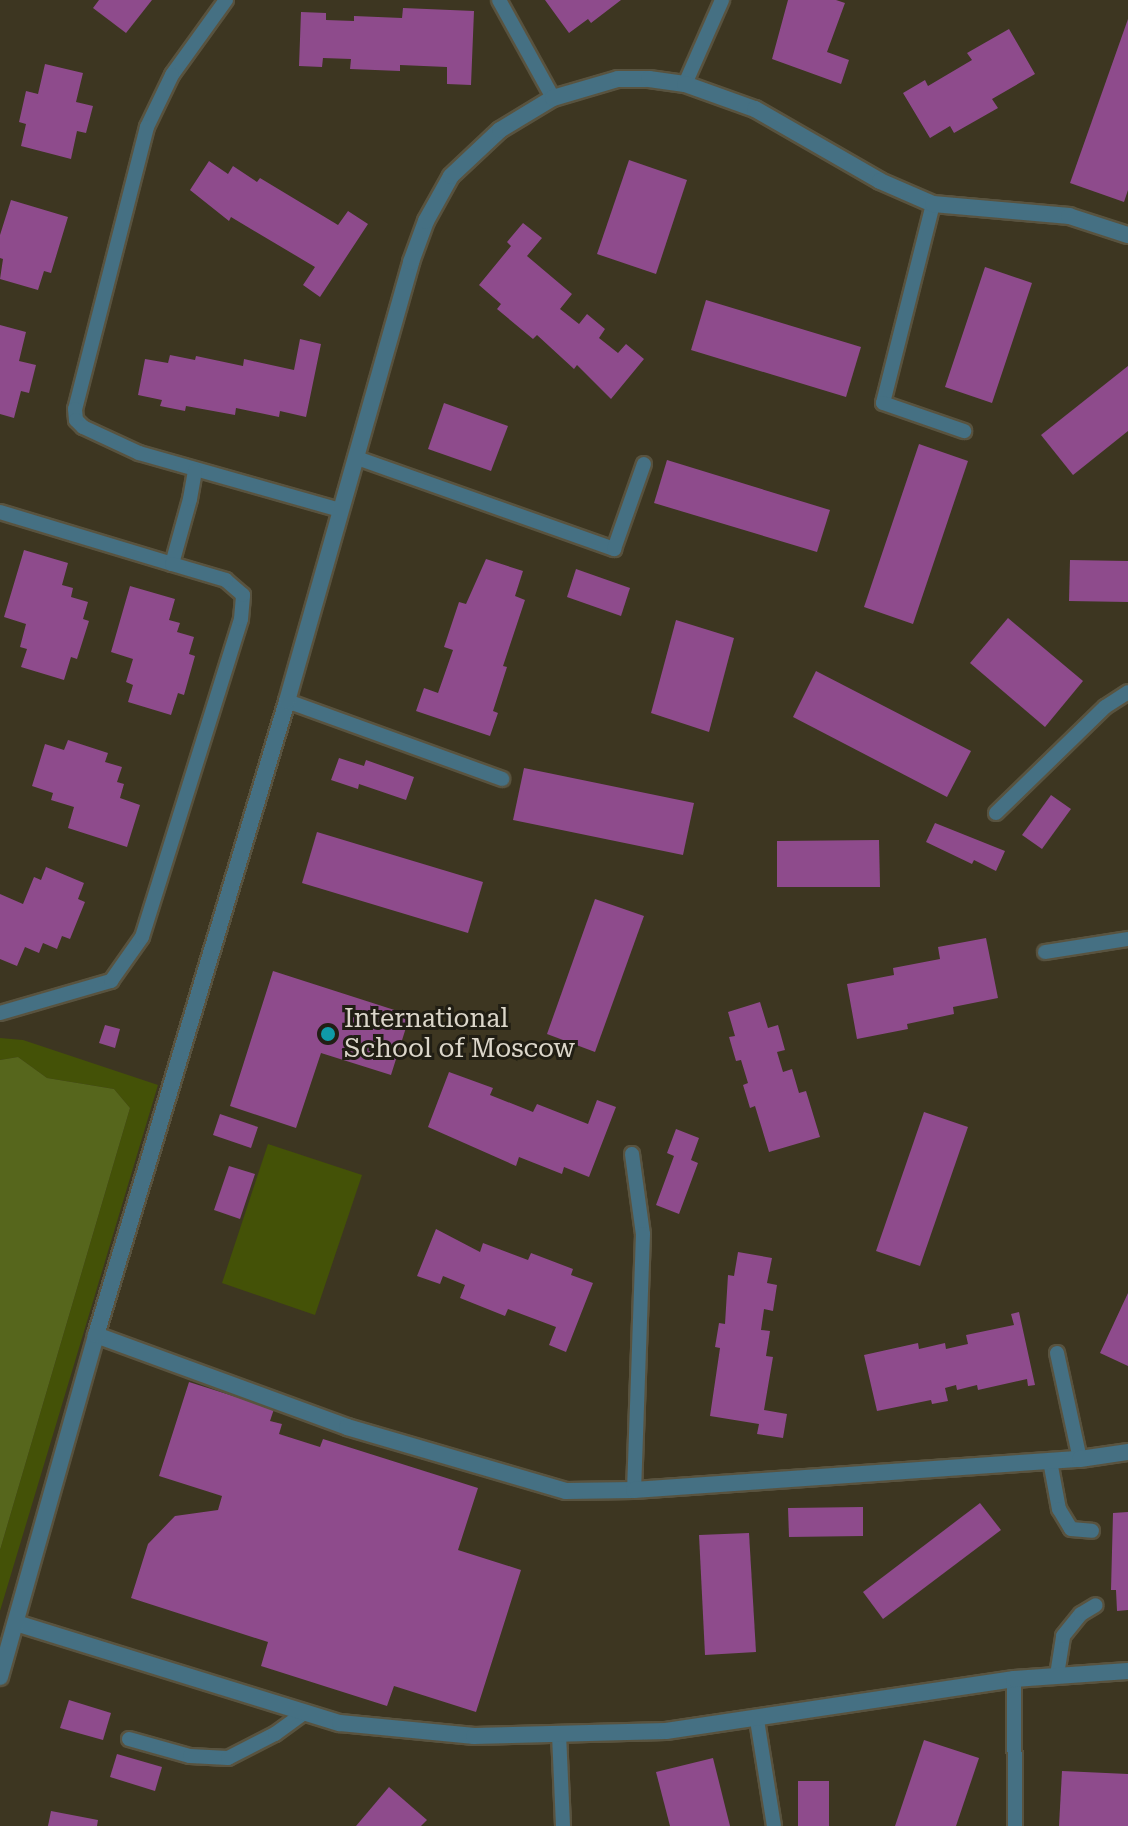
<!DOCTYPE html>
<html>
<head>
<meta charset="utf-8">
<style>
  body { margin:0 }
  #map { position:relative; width:1128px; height:1826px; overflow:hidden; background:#3d3621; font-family:"Roboto Serif",serif }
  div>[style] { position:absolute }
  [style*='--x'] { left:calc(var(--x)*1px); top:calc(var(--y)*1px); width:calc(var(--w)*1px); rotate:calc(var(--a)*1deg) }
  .green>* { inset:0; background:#445207 }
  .forest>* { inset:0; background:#56661c }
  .building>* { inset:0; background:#8e4b8c }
  .roads { filter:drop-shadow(2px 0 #59533f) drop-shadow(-2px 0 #59533f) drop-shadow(0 2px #59533f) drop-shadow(0 -2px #59533f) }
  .lane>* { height:14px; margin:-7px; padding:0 7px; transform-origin:7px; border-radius:7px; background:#457083 }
  .street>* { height:16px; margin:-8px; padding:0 8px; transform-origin:8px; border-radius:8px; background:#457083 }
  .dots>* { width:22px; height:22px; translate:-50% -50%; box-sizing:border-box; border:4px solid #211e14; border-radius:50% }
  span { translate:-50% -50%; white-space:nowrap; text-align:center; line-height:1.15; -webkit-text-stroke:6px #211e14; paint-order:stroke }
  .poi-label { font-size:26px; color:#dbd6ca }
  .left { translate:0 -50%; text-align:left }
</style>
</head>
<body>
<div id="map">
  <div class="green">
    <i style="clip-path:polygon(0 1038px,23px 1040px,158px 1085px,0 1611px,0 1550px,130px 1108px,114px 1089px,47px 1078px,18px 1057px,0 1060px)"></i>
    <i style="clip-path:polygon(268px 1144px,362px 1175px,315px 1315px,222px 1283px)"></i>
  </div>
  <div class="forest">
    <i style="clip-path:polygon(18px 1057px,47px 1078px,114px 1089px,130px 1108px,0 1550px,0 1060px)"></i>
  </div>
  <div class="building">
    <i style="clip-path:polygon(99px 0,152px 0,126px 33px,93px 8px)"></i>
    <i style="clip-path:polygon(545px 0,621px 0,591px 23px,588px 19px,569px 33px)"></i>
    <i style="clip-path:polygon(788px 0,836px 0,845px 3px,827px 52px,849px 60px,841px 84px,772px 59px)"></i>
    <i style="clip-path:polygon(403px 8px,474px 11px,471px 85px,447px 84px,447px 67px,400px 65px,400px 71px,350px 69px,351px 59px,323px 58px,322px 67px,299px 66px,301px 12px,326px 13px,326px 20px,354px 21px,354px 16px,402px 18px)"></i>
    <i style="clip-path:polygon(1128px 19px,1128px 190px,1124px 202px,1070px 183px)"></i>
    <i style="clip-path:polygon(1009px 29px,1035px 74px,992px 99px,998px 108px,954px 133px,950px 126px,930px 138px,903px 93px,925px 80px,928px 86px,972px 60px,967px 53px)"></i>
    <i style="clip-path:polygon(45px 64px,83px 73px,76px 102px,93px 106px,86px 133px,77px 131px,71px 159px,21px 146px,26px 124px,19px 122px,26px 91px,38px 94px)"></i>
    <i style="clip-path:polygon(629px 160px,687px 180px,656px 274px,597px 254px)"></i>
    <i style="clip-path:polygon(209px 161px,228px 174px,233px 166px,257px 182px,260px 178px,338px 225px,348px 211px,368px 224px,320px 297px,303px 285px,315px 267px,231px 217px,229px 221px,190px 190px)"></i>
    <i style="clip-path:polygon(11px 200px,68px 217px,51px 273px,44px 271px,38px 290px,0 279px,3px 259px,0 258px,0 235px)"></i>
    <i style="clip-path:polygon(523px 223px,542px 238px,527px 256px,572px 294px,560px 309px,579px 324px,587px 314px,605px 329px,599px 338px,618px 353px,626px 344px,644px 359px,611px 399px,577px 365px,574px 369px,537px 335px,533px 339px,497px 309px,501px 304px,479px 285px,511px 246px,507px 242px)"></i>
    <i style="clip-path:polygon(985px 267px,1032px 283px,992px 403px,945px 387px)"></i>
    <i style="clip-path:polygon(706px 300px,861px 347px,846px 397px,691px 350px)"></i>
    <i style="clip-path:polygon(0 325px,26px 332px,19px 361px,36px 365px,29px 393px,21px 391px,14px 418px,0 414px)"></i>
    <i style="clip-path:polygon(300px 339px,321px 344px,306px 417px,280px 411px,279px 417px,236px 408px,235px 415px,186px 406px,185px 411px,160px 406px,162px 400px,138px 395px,145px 359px,168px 363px,170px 355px,195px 360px,196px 356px,243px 366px,244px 359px,294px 370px)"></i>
    <i style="clip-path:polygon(1128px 366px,1128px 431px,1073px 475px,1041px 435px)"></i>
    <i style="clip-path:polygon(444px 403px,508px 426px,491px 471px,428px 449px)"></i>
    <i style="clip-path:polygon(919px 444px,968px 461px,913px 624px,864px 607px)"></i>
    <i style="clip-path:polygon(667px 460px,830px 510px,817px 552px,654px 503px)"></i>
    <i style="clip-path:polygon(24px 550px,68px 563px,62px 585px,73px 588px,71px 597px,88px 602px,83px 619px,89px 621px,77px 659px,71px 657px,64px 680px,21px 667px,27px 649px,20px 647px,26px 624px,4px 617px)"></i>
    <i style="clip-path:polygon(486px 559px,523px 571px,515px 596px,525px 600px,503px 666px,507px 667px,493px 711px,498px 713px,490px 736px,416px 711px,424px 688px,438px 693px,453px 650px,444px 647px,459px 602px,466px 604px)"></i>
    <i style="clip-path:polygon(1070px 560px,1128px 561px,1128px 602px,1069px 601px)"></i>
    <i style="clip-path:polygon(576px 569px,630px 588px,621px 616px,567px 597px)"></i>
    <i style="clip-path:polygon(130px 586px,175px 599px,169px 620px,180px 623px,177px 632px,194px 637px,189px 654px,195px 656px,184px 695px,178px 693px,171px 715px,128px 702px,133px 685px,126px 682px,133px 659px,111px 652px)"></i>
    <i style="clip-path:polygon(1008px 618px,1083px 681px,1045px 727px,970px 663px)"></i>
    <i style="clip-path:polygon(676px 620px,734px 638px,709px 732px,651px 713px)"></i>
    <i style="clip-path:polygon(816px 671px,971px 751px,947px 797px,793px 717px)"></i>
    <i style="clip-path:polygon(68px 740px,108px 753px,105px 762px,122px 767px,117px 782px,124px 784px,120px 798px,140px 805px,127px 847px,68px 828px,74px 807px,51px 800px,53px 793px,32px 786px,45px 744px,64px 750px)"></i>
    <i style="clip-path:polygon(339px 758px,364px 766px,366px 760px,414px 777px,406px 800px,359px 784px,358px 789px,331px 780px)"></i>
    <i style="clip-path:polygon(524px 768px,694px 803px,683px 855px,513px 820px)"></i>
    <i style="clip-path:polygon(1051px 795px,1071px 809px,1042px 849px,1022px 835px)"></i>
    <i style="clip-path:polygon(935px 823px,1005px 851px,996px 871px,974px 860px,972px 864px,926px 842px)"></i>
    <i style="clip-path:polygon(317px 832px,483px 882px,468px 933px,302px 883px)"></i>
    <i style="clip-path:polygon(879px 840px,880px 887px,777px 887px,777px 841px)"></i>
    <i style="clip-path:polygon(46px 867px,84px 883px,78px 899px,85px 902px,70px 939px,62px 936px,57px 949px,43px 943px,39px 953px,25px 947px,17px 966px,0 959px,0 894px,23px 904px,34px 877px,41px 880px)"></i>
    <i style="clip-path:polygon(595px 899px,644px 916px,595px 1052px,547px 1034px)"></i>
    <i style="clip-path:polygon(986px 938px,998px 998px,953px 1007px,954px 1014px,907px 1024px,908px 1029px,857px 1039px,847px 984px,894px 975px,893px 968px,940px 959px,938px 947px)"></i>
    <i style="clip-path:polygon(273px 971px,410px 1015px,391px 1075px,321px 1053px,296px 1128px,230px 1106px)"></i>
    <i style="clip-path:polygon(760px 1002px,768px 1028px,778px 1025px,785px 1050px,777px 1052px,783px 1072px,792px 1069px,799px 1093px,806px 1091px,820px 1137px,769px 1152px,755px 1106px,750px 1108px,743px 1085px,748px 1083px,741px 1060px,736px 1061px,729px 1037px,735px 1036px,728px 1012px)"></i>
    <i style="clip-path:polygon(105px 1025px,120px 1029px,115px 1048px,99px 1043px)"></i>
    <i style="clip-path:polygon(449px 1072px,493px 1088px,490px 1095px,533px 1112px,537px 1104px,588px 1124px,597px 1100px,616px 1107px,589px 1177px,564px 1167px,562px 1174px,519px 1157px,516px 1166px,428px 1127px)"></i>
    <i style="clip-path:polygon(924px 1112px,968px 1127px,920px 1266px,876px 1251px)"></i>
    <i style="clip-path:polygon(220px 1114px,258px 1127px,251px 1148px,213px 1135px)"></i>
    <i style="clip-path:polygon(676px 1129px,699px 1138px,691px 1160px,698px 1163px,679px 1214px,656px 1205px,674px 1156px,667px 1153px)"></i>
    <i style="clip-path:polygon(229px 1166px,255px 1174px,240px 1219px,214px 1210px)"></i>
    <i style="clip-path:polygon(436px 1229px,480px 1252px,483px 1243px,528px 1260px,531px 1253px,573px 1269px,571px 1275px,593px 1283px,566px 1352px,549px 1345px,556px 1327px,508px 1309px,505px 1316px,460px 1298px,465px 1285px,443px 1276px,440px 1284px,417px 1276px)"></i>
    <i style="clip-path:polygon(738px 1252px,772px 1258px,767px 1283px,777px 1285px,773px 1311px,764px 1309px,761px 1330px,770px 1331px,766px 1356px,773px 1357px,764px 1410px,787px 1414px,783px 1438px,757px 1434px,759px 1424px,710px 1416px,720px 1348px,715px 1347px,719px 1323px,725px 1324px,728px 1275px,734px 1276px)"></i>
    <i style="clip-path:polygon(1128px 1293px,1128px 1366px,1100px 1353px)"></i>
    <i style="clip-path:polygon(1019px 1312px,1035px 1385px,1028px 1386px,1027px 1379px,978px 1390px,977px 1385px,957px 1390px,956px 1385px,945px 1388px,948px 1401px,932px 1404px,931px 1400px,877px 1411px,864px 1355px,918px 1343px,919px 1349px,945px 1343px,946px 1349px,968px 1344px,966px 1335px,1014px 1325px,1011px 1314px)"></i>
    <i style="clip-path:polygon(189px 1382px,274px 1409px,270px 1421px,282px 1424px,279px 1434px,320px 1447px,323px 1439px,478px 1488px,458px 1550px,521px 1570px,476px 1712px,394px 1686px,387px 1706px,261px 1666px,268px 1642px,131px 1598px,148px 1544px,175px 1516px,218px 1510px,222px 1496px,159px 1476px)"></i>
    <i style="clip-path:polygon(980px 1503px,1001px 1530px,883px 1619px,863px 1592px)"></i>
    <i style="clip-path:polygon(863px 1507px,863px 1536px,789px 1537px,788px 1508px)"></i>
    <i style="clip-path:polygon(1128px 1512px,1128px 1610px,1117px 1611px,1116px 1590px,1111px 1590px,1113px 1513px)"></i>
    <i style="clip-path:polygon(749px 1533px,756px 1652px,705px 1655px,699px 1535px)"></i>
    <i style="clip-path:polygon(69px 1700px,111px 1713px,103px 1740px,60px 1728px)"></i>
    <i style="clip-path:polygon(924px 1740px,979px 1758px,956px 1826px,895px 1826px)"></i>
    <i style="clip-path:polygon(117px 1754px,162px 1767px,155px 1791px,110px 1777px)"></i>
    <i style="clip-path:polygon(713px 1758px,730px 1826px,670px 1826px,656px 1772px)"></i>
    <i style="clip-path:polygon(1062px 1771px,1128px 1774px,1128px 1826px,1059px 1826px)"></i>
    <i style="clip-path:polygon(798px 1781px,829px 1781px,829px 1826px,798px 1826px)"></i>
    <i style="clip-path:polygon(389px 1787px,427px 1820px,421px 1826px,356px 1826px)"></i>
    <i style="clip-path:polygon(51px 1811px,98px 1820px,97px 1826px,48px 1826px)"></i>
  </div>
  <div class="roads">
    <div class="lane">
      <i style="--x:226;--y:0;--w:92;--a:125.8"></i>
      <i style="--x:172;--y:75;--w:58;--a:115.7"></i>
      <i style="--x:147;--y:127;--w:291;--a:104.3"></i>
      <i style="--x:75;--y:409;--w:11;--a:85"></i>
      <i style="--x:76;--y:420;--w:10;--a:45"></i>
      <i style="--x:83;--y:427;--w:62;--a:24.9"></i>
      <i style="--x:139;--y:453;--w:209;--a:15.8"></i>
      <i style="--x:499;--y:0;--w:112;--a:61.1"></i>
      <i style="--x:685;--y:84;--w:92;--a:-66.2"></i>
      <i style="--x:933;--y:204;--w:205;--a:104.1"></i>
      <i style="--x:883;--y:403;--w:86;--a:19.1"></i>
      <i style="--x:357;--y:458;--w:273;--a:19.5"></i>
      <i style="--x:614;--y:549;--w:90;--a:-70.6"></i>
      <i style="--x:0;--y:512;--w:180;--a:16.8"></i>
      <i style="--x:172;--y:564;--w:67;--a:-74.5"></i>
      <i style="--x:190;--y:499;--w:29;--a:-80"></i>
      <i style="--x:287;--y:701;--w:229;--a:19.9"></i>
      <i style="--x:996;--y:813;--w:152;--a:-44.2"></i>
      <i style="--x:1105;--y:707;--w:27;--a:-33"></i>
      <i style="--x:1045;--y:952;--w:84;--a:-8.9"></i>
      <i style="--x:0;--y:1013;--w:116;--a:-16.1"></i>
      <i style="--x:111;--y:981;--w:54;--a:-54.8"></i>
      <i style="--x:142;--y:937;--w:333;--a:-72.7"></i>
      <i style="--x:241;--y:619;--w:24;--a:-85"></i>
      <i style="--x:243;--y:595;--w:23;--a:-139"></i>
      <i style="--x:226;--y:580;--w:56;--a:-163.5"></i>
      <i style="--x:632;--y:1154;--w:81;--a:82.2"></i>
      <i style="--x:643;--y:1234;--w:256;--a:92"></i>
      <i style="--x:1057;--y:1353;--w:108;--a:77.8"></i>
      <i style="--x:1050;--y:1461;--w:49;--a:79.4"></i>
      <i style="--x:1059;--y:1509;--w:23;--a:59"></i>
      <i style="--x:1071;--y:1529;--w:21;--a:5"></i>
      <i style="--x:1057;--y:1675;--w:39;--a:-81"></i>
      <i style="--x:1063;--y:1636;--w:28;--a:-51"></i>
      <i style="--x:1081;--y:1614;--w:17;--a:-31"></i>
      <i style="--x:1014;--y:1679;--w:147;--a:89.6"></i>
      <i style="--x:757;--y:1720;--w:107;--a:80.9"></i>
      <i style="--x:559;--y:1734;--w:92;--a:87.5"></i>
      <i style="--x:129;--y:1739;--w:63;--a:15.6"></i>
      <i style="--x:190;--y:1756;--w:38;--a:3"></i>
      <i style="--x:228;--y:1758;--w:53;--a:-27.1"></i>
      <i style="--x:275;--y:1734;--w:36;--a:-36"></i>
    </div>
    <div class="street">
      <i style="--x:96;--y:1335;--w:267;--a:20.1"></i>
      <i style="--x:347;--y:1427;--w:228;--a:16.3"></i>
      <i style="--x:566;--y:1491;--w:68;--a:-0.8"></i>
      <i style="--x:634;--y:1490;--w:447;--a:-4"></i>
      <i style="--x:1080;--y:1459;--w:49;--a:-8.3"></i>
      <i style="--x:16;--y:1623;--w:339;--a:17.2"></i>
      <i style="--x:340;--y:1723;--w:135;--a:5.5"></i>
      <i style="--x:474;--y:1736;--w:192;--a:-1.5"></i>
      <i style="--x:666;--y:1731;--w:352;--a:-8.5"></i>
      <i style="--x:1014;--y:1679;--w:114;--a:-4"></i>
      <i style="--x:0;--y:1677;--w:355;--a:-74.3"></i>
      <i style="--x:96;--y:1335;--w:662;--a:-73.23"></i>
      <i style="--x:287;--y:701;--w:456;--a:-74.2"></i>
      <i style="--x:411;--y:262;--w:44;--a:-69.9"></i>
      <i style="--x:426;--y:221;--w:51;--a:-60.9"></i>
      <i style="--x:451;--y:176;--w:67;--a:-43.2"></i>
      <i style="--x:500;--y:130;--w:62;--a:-31.1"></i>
      <i style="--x:553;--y:98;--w:68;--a:-16.3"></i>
      <i style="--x:618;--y:79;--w:31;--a:0"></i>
      <i style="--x:649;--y:79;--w:36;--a:8"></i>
      <i style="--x:685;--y:84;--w:74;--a:19.7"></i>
      <i style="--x:755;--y:109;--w:144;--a:29.9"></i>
      <i style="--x:880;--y:181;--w:58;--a:23.5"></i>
      <i style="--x:933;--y:204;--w:137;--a:5"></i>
      <i style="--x:1069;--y:216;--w:62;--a:17.9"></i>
    </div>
  </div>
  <div class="dots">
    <i style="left:328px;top:1034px;background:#0f9aa8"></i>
  </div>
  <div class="poi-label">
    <span class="left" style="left:344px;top:1034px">International<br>School of Moscow</span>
  </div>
</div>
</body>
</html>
